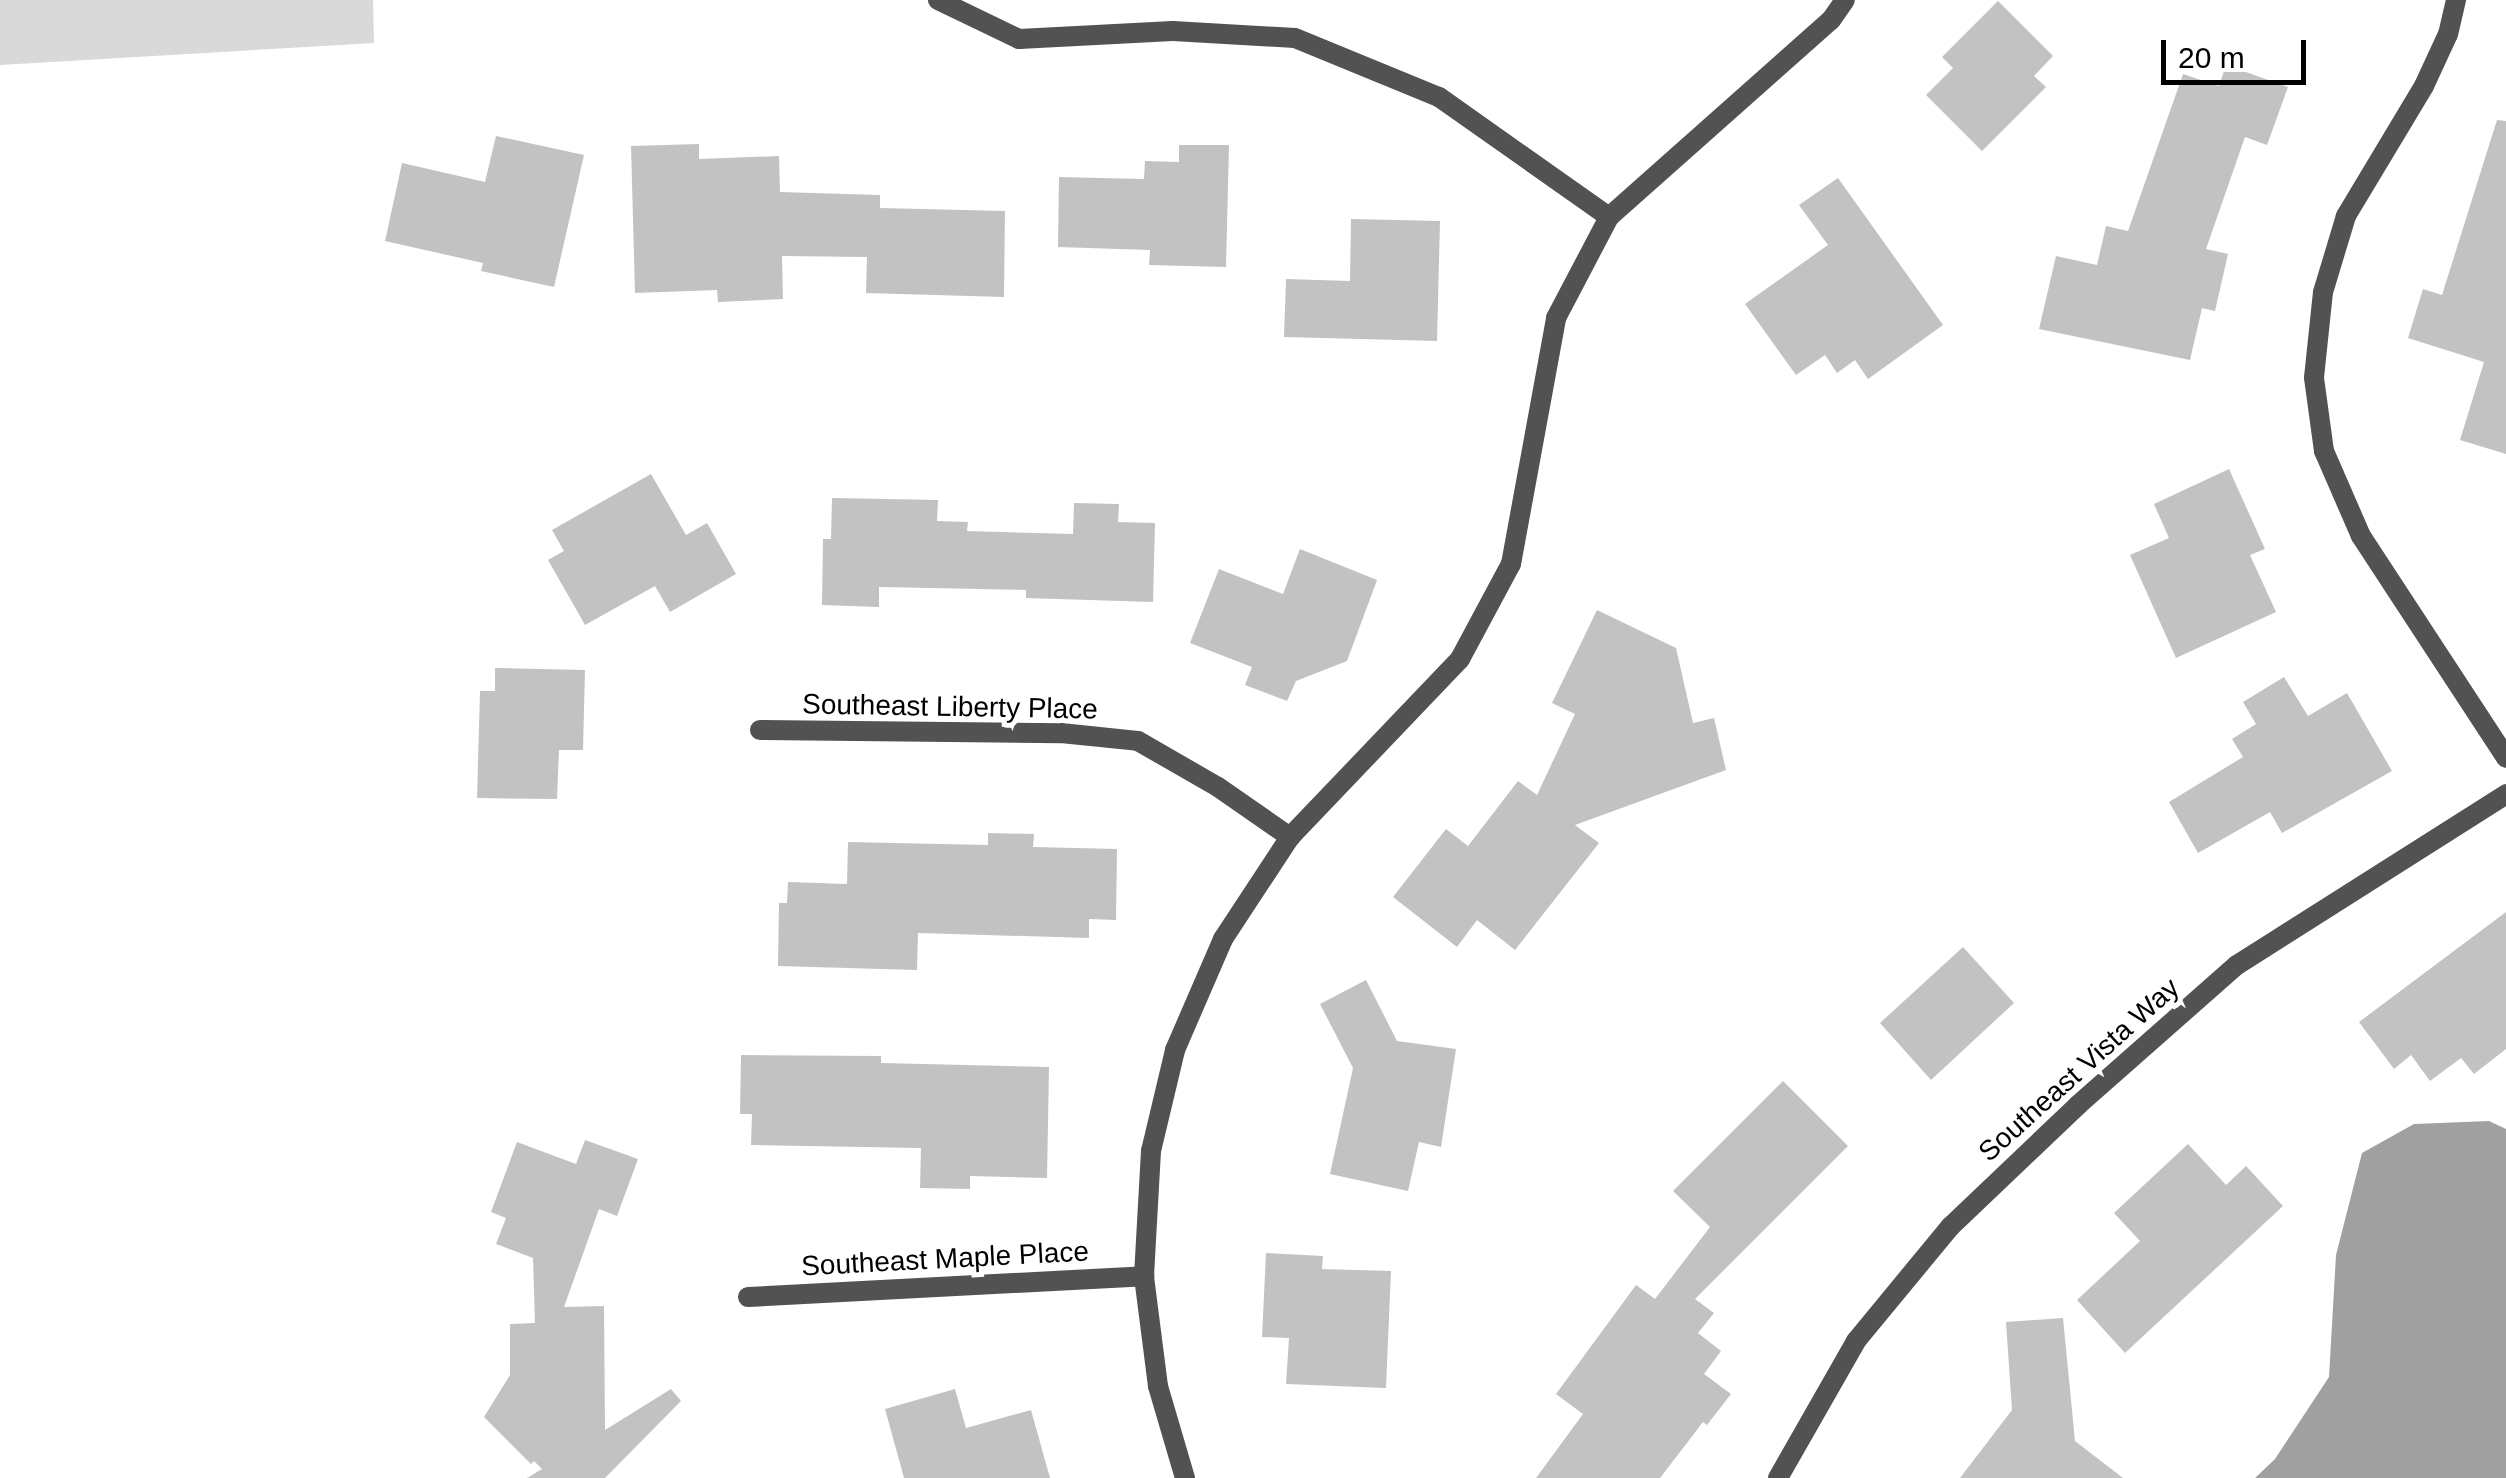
<!DOCTYPE html>
<html>
<head>
<meta charset="utf-8">
<style>
  body { margin:0 }
  #map { position:relative; width:2506px; height:1478px; overflow:hidden; background:#fff; font-family:Arial,sans-serif }
  div>[style] { position:absolute }
  [style*='--x'] { left:calc(var(--x)*1px); top:calc(var(--y)*1px); width:calc(var(--w)*1px); rotate:calc(var(--a)*1deg) }
  .green>* { inset:0; background:#d9d9d9 }
  .water>* { inset:0; background:#a0a0a0 }
  .building>* { inset:0; background:#c2c2c2 }
  .minor>* { height:20px; margin:-10px; padding:0 10px; transform-origin:10px; border-radius:10px; background:#525252 }
  span { translate:-50% -50%; white-space:nowrap; text-align:center; line-height:1.15; -webkit-text-stroke:10px #fff; paint-order:stroke }
  .street-label { font-size:28px; color:#000 }
  .scale { position:absolute; left:2161px; top:40px; width:145px; height:45px; box-sizing:border-box; border:5px solid #000; border-top:0; padding-left:12px; font-size:30px; line-height:35px; white-space:nowrap; color:#000; -webkit-text-stroke:8px #fff; paint-order:stroke }
</style>
</head>
<body>
<div id="map">
  <div class="green">
    <i style="clip-path:polygon(0 0,373px 0,374px 43px,0 65px)"></i>
  </div>
  <div class="water">
    <i style="clip-path:polygon(2489px 1121px,2506px 1129px,2506px 1478px,2255px 1478px,2275px 1459px,2329px 1377px,2336px 1255px,2362px 1153px,2414px 1124px)"></i>
  </div>
  <div class="building">
    <i style="clip-path:polygon(1998px 1px,2053px 56px,2034px 76px,2046px 87px,1982px 151px,1926px 95px,1953px 68px,1942px 57px)"></i>
    <i style="clip-path:polygon(2226px 65px,2288px 87px,2267px 145px,2245px 137px,2206px 249px,2228px 254px,2215px 311px,2202px 308px,2190px 360px,2039px 329px,2056px 256px,2097px 265px,2106px 226px,2128px 231px,2183px 74px,2219px 86px)"></i>
    <i style="clip-path:polygon(2497px 120px,2506px 121px,2506px 454px,2460px 440px,2484px 362px,2408px 338px,2423px 289px,2442px 295px)"></i>
    <i style="clip-path:polygon(496px 136px,584px 155px,554px 287px,481px 271px,483px 263px,385px 241px,402px 163px,485px 182px)"></i>
    <i style="clip-path:polygon(699px 144px,699px 159px,779px 156px,780px 192px,880px 195px,880px 208px,1005px 211px,1004px 297px,866px 293px,867px 257px,782px 256px,783px 299px,718px 302px,717px 290px,635px 293px,631px 146px)"></i>
    <i style="clip-path:polygon(1179px 145px,1229px 145px,1226px 267px,1149px 265px,1150px 250px,1058px 247px,1059px 177px,1144px 179px,1145px 161px,1179px 162px)"></i>
    <i style="clip-path:polygon(1838px 178px,1943px 325px,1868px 379px,1855px 360px,1837px 373px,1825px 355px,1796px 375px,1745px 304px,1828px 245px,1799px 205px)"></i>
    <i style="clip-path:polygon(1351px 219px,1440px 221px,1437px 341px,1284px 337px,1286px 279px,1350px 281px)"></i>
    <i style="clip-path:polygon(2229px 469px,2265px 549px,2250px 555px,2276px 612px,2176px 658px,2130px 555px,2169px 538px,2154px 504px)"></i>
    <i style="clip-path:polygon(651px 474px,686px 535px,707px 523px,736px 574px,670px 612px,655px 586px,585px 625px,548px 560px,564px 551px,552px 530px)"></i>
    <i style="clip-path:polygon(832px 498px,938px 500px,937px 521px,968px 522px,967px 531px,1073px 534px,1074px 503px,1119px 504px,1118px 522px,1155px 523px,1153px 602px,1026px 598px,1026px 590px,879px 587px,879px 607px,822px 605px,823px 539px,831px 539px)"></i>
    <i style="clip-path:polygon(1300px 549px,1377px 580px,1347px 661px,1296px 681px,1287px 701px,1245px 685px,1252px 667px,1190px 643px,1219px 569px,1283px 594px)"></i>
    <i style="clip-path:polygon(1597px 610px,1676px 648px,1693px 723px,1714px 718px,1726px 770px,1575px 825px,1599px 843px,1515px 950px,1477px 920px,1457px 947px,1393px 897px,1446px 829px,1468px 846px,1518px 781px,1537px 795px,1575px 714px,1552px 703px)"></i>
    <i style="clip-path:polygon(495px 668px,585px 670px,583px 750px,559px 750px,557px 799px,477px 798px,480px 691px,495px 691px)"></i>
    <i style="clip-path:polygon(2284px 677px,2308px 716px,2347px 693px,2392px 771px,2282px 833px,2270px 812px,2198px 853px,2169px 802px,2243px 757px,2232px 739px,2256px 724px,2243px 702px)"></i>
    <i style="clip-path:polygon(988px 833px,1034px 834px,1033px 847px,1117px 849px,1116px 920px,1089px 919px,1089px 938px,918px 933px,917px 970px,778px 966px,779px 903px,787px 903px,788px 882px,847px 884px,848px 842px,988px 845px)"></i>
    <i style="clip-path:polygon(2506px 912px,2506px 1049px,2474px 1074px,2461px 1058px,2430px 1081px,2411px 1055px,2394px 1069px,2359px 1022px)"></i>
    <i style="clip-path:polygon(1963px 947px,2014px 1003px,1931px 1080px,1880px 1023px)"></i>
    <i style="clip-path:polygon(1366px 980px,1397px 1041px,1456px 1049px,1441px 1147px,1419px 1142px,1408px 1191px,1330px 1174px,1353px 1068px,1320px 1004px)"></i>
    <i style="clip-path:polygon(741px 1055px,881px 1056px,881px 1063px,1049px 1067px,1047px 1178px,970px 1176px,970px 1189px,920px 1188px,921px 1148px,751px 1145px,752px 1114px,740px 1114px)"></i>
    <i style="clip-path:polygon(1783px 1081px,1848px 1146px,1695px 1299px,1714px 1313px,1698px 1333px,1721px 1351px,1704px 1374px,1731px 1394px,1707px 1425px,1703px 1422px,1660px 1478px,1536px 1478px,1583px 1414px,1556px 1394px,1636px 1285px,1655px 1299px,1710px 1227px,1673px 1191px)"></i>
    <i style="clip-path:polygon(585px 1140px,638px 1159px,617px 1216px,599px 1209px,564px 1307px,604px 1306px,605px 1430px,671px 1389px,681px 1401px,605px 1478px,527px 1478px,542px 1469px,534px 1461px,531px 1464px,484px 1417px,510px 1375px,510px 1324px,535px 1323px,533px 1258px,496px 1244px,506px 1218px,491px 1212px,517px 1142px,576px 1164px)"></i>
    <i style="clip-path:polygon(2188px 1144px,2226px 1185px,2246px 1166px,2283px 1206px,2125px 1353px,2077px 1300px,2140px 1241px,2114px 1213px)"></i>
    <i style="clip-path:polygon(1266px 1253px,1323px 1256px,1322px 1269px,1391px 1271px,1386px 1388px,1286px 1384px,1289px 1338px,1262px 1337px)"></i>
    <i style="clip-path:polygon(2063px 1318px,2075px 1441px,2123px 1478px,1960px 1478px,2012px 1410px,2006px 1322px)"></i>
    <i style="clip-path:polygon(955px 1389px,966px 1428px,1031px 1410px,1050px 1478px,904px 1478px,885px 1409px)"></i>
  </div>
  <div class="minor">
    <i style="--x:938;--y:0;--w:90;--a:25.7"></i>
    <i style="--x:1019;--y:39;--w:154;--a:-3"></i>
    <i style="--x:1173;--y:31;--w:122;--a:3.3"></i>
    <i style="--x:1295;--y:38;--w:156;--a:22.3"></i>
    <i style="--x:1439;--y:97;--w:208;--a:35.2"></i>
    <i style="--x:2456;--y:0;--w:35;--a:103"></i>
    <i style="--x:2448;--y:34;--w:57;--a:114.8"></i>
    <i style="--x:2424;--y:86;--w:152;--a:121"></i>
    <i style="--x:2346;--y:216;--w:79;--a:106.8"></i>
    <i style="--x:2323;--y:292;--w:86;--a:96"></i>
    <i style="--x:2314;--y:378;--w:74;--a:82.2"></i>
    <i style="--x:2324;--y:451;--w:93;--a:66.5"></i>
    <i style="--x:2361;--y:536;--w:265;--a:56.8"></i>
    <i style="--x:760;--y:730;--w:301;--a:0.6"></i>
    <i style="--x:1061;--y:733;--w:77;--a:5.9"></i>
    <i style="--x:1138;--y:741;--w:92;--a:29.9"></i>
    <i style="--x:1218;--y:787;--w:88;--a:34.8"></i>
    <i style="--x:748;--y:1297;--w:397;--a:-3"></i>
    <i style="--x:1185;--y:1478;--w:96;--a:-106.4"></i>
    <i style="--x:1158;--y:1386;--w:111;--a:-97.3"></i>
    <i style="--x:1144;--y:1276;--w:125;--a:-86.8"></i>
    <i style="--x:1151;--y:1151;--w:104;--a:-76.6"></i>
    <i style="--x:1175;--y:1050;--w:121;--a:-66.6"></i>
    <i style="--x:1223;--y:939;--w:122;--a:-56.7"></i>
    <i style="--x:1290;--y:837;--w:246;--a:-46.3"></i>
    <i style="--x:1460;--y:659;--w:108;--a:-61.8"></i>
    <i style="--x:1511;--y:564;--w:250;--a:-79.6"></i>
    <i style="--x:1556;--y:318;--w:114;--a:-62.3"></i>
    <i style="--x:1609;--y:217;--w:297;--a:-41.6"></i>
    <i style="--x:1831;--y:20;--w:24;--a:-55"></i>
    <i style="--x:1778;--y:1478;--w:158;--a:-60.3"></i>
    <i style="--x:1856;--y:1341;--w:148;--a:-50.5"></i>
    <i style="--x:1950;--y:1227;--w:177;--a:-43.6"></i>
    <i style="--x:2078;--y:1105;--w:212;--a:-41.4"></i>
    <i style="--x:2237;--y:965;--w:319;--a:-32.4"></i>
  </div>
  <div class="street-label">
    <span style="left:950px;top:707px;rotate:1deg">Southeast Liberty Place</span>
    <span style="left:2079px;top:1070px;rotate:-42deg">Southeast Vista Way</span>
    <span style="left:945px;top:1259px;rotate:-3deg">Southeast Maple Place</span>
  </div>
  <div class="scale">20 m</div>
</div>
</body>
</html>
